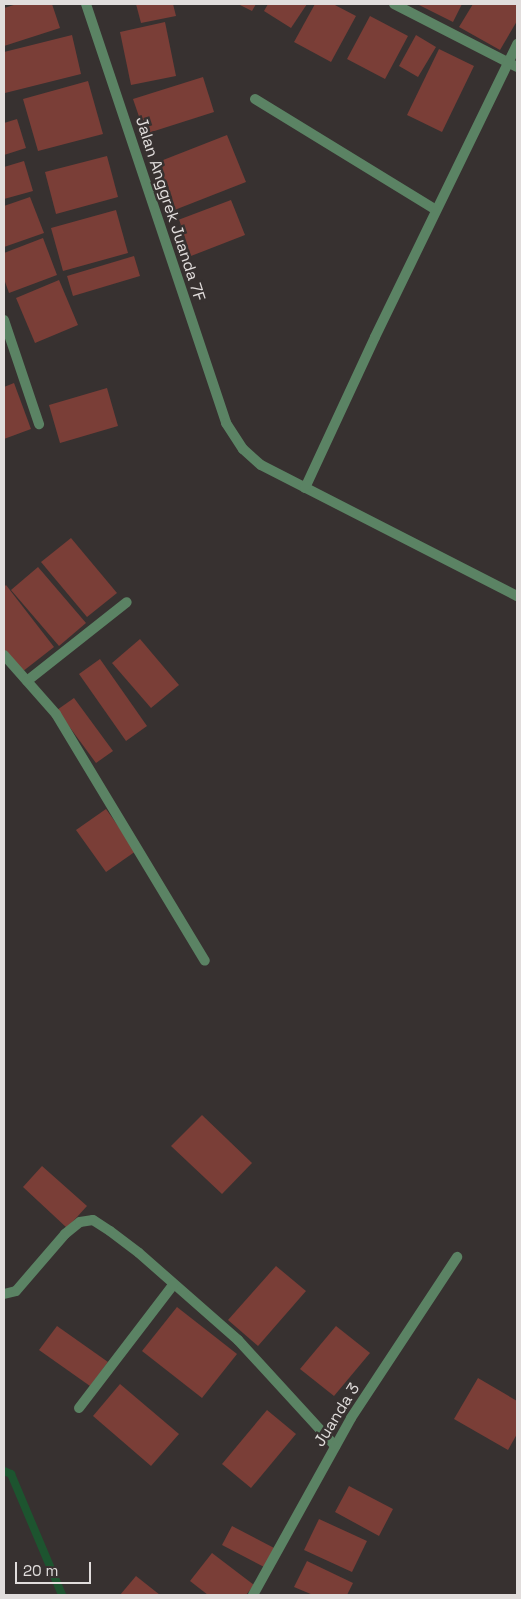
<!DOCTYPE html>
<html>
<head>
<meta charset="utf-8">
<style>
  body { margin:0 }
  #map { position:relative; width:521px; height:1599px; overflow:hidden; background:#373130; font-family:"Space Grotesk",sans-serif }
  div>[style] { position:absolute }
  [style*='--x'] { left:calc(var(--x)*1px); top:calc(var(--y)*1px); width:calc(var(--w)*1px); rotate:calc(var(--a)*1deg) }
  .stream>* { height:8px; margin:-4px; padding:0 4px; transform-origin:4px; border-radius:4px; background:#1d542f }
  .building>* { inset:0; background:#7a3e37 }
  .minor>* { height:10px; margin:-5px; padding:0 5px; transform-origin:5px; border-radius:5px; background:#5b8364 }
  span { translate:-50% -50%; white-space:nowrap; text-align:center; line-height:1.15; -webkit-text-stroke:5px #373130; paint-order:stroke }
  .street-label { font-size:16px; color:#e1dddc }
  .frame { position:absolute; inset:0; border:5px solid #e1dddc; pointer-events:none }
  .scale { position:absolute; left:15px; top:1562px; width:76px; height:22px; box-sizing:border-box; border:2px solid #e1dddc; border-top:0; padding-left:6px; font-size:15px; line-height:18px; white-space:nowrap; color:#e1dddc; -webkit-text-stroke:4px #373130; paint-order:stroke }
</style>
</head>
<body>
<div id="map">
  <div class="stream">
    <i style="--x:4;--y:1471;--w:8;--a:23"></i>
    <i style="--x:11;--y:1474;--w:131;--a:67.1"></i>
  </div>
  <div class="building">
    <i style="clip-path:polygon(17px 4px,52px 4px,60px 28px,4px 46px,4px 8px)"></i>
    <i style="clip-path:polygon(136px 4px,173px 4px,176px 16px,141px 23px)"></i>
    <i style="clip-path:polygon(238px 4px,256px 4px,252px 11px)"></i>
    <i style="clip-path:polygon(268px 4px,307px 4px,291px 28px,264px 11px)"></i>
    <i style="clip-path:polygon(315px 4px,333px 4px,356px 16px,331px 62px,294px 42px)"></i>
    <i style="clip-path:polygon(417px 4px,462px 4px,453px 22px)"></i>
    <i style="clip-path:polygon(473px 4px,517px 4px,517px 21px,500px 50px,459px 27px)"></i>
    <i style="clip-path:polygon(370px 16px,408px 36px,385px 79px,347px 59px)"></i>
    <i style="clip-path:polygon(165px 22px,176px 76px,131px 85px,120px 32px)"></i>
    <i style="clip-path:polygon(72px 35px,81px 74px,5px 93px,4px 52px)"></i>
    <i style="clip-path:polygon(416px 35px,436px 47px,418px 77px,399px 66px)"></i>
    <i style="clip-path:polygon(439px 49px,474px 66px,442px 132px,407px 115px)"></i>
    <i style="clip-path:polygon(203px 77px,214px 112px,145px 134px,133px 99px)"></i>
    <i style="clip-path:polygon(88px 81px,103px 134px,38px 151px,23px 99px)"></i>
    <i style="clip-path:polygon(17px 119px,26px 148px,4px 155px,4px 123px)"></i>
    <i style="clip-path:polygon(227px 135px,246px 182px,172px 211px,153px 164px)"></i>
    <i style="clip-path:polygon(107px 156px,118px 197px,56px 214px,45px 172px)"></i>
    <i style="clip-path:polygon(24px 161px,33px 191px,4px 199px,4px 167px)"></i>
    <i style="clip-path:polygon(30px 197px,44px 233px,4px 247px,4px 206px)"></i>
    <i style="clip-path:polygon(231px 200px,245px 235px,191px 256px,178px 220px)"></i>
    <i style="clip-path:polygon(116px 210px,128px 253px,63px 271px,51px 228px)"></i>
    <i style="clip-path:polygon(43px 238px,57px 275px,9px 293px,4px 279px,4px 253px)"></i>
    <i style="clip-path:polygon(134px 256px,140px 276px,73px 296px,67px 276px)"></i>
    <i style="clip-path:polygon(59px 280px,78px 325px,35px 343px,16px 298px)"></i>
    <i style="clip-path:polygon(14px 383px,31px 429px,4px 439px,4px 387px)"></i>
    <i style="clip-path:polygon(107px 388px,118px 426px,60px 443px,49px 405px)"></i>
    <i style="clip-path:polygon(71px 538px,117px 593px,87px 617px,41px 562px)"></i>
    <i style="clip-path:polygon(38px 567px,86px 623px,59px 646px,11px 590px)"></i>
    <i style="clip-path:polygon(6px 585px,54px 647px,22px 672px,4px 650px,4px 587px)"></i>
    <i style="clip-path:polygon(140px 639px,179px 685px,151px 708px,112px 663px)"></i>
    <i style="clip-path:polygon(100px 659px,147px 726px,126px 741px,79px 674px)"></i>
    <i style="clip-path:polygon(74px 698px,113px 751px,96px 763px,57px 710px)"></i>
    <i style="clip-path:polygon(106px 809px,136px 851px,106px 872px,76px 830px)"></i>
    <i style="clip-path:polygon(202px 1115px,252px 1163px,222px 1194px,171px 1146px)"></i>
    <i style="clip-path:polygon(42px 1166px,87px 1206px,67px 1228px,23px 1187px)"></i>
    <i style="clip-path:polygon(276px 1266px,306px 1291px,258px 1346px,228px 1320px)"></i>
    <i style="clip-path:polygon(177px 1307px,237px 1354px,202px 1398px,142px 1351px)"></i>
    <i style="clip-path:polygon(57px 1326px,108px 1362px,90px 1386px,39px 1350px)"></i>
    <i style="clip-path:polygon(336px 1326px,370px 1353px,334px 1396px,300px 1369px)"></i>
    <i style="clip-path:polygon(478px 1378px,517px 1401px,517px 1434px,508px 1450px,454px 1419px)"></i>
    <i style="clip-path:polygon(120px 1384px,179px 1434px,151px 1466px,93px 1416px)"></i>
    <i style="clip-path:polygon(267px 1410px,296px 1434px,251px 1488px,222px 1464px)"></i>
    <i style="clip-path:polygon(349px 1486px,393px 1509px,379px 1536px,335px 1512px)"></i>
    <i style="clip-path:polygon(319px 1519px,367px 1541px,352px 1572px,304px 1550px)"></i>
    <i style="clip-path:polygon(232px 1526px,276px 1549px,266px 1568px,222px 1545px)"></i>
    <i style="clip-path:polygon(212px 1553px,254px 1585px,246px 1595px,208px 1595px,190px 1581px)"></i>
    <i style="clip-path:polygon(307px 1561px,353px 1583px,347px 1595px,313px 1595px,294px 1587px)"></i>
    <i style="clip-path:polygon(136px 1576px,160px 1595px,120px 1595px)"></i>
  </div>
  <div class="minor">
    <i style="--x:86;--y:4;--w:442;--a:71.5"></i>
    <i style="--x:226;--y:423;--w:31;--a:57"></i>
    <i style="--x:243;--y:449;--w:24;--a:42"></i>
    <i style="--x:261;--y:465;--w:288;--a:27.1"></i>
    <i style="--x:394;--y:4;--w:138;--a:27.1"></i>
    <i style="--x:255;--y:99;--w:212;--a:31.5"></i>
    <i style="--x:4;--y:320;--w:110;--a:71.4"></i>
    <i style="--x:305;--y:488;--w:166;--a:-65.1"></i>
    <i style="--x:375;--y:337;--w:326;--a:-64.1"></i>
    <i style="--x:4;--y:655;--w:79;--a:48.6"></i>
    <i style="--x:56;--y:714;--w:288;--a:58.9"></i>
    <i style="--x:27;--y:681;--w:127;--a:-38.3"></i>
    <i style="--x:4;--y:1294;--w:12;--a:-14"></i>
    <i style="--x:16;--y:1291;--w:75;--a:-49.3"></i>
    <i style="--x:65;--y:1234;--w:19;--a:-39"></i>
    <i style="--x:80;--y:1222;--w:13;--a:-9"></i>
    <i style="--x:93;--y:1220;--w:20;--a:33"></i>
    <i style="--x:110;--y:1231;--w:36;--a:37"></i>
    <i style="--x:139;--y:1253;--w:132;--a:41.3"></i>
    <i style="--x:238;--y:1340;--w:144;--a:47.5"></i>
    <i style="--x:79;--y:1408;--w:155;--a:-52.6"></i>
    <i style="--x:253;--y:1595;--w:202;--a:-61"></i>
    <i style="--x:351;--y:1418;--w:193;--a:-56.6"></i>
  </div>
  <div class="street-label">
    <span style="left:170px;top:209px;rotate:72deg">Jalan Anggrek Juanda 7F</span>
    <span style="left:337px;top:1415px;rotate:-58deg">Juanda 3</span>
  </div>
  <div class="frame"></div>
  <div class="scale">20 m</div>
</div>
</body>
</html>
